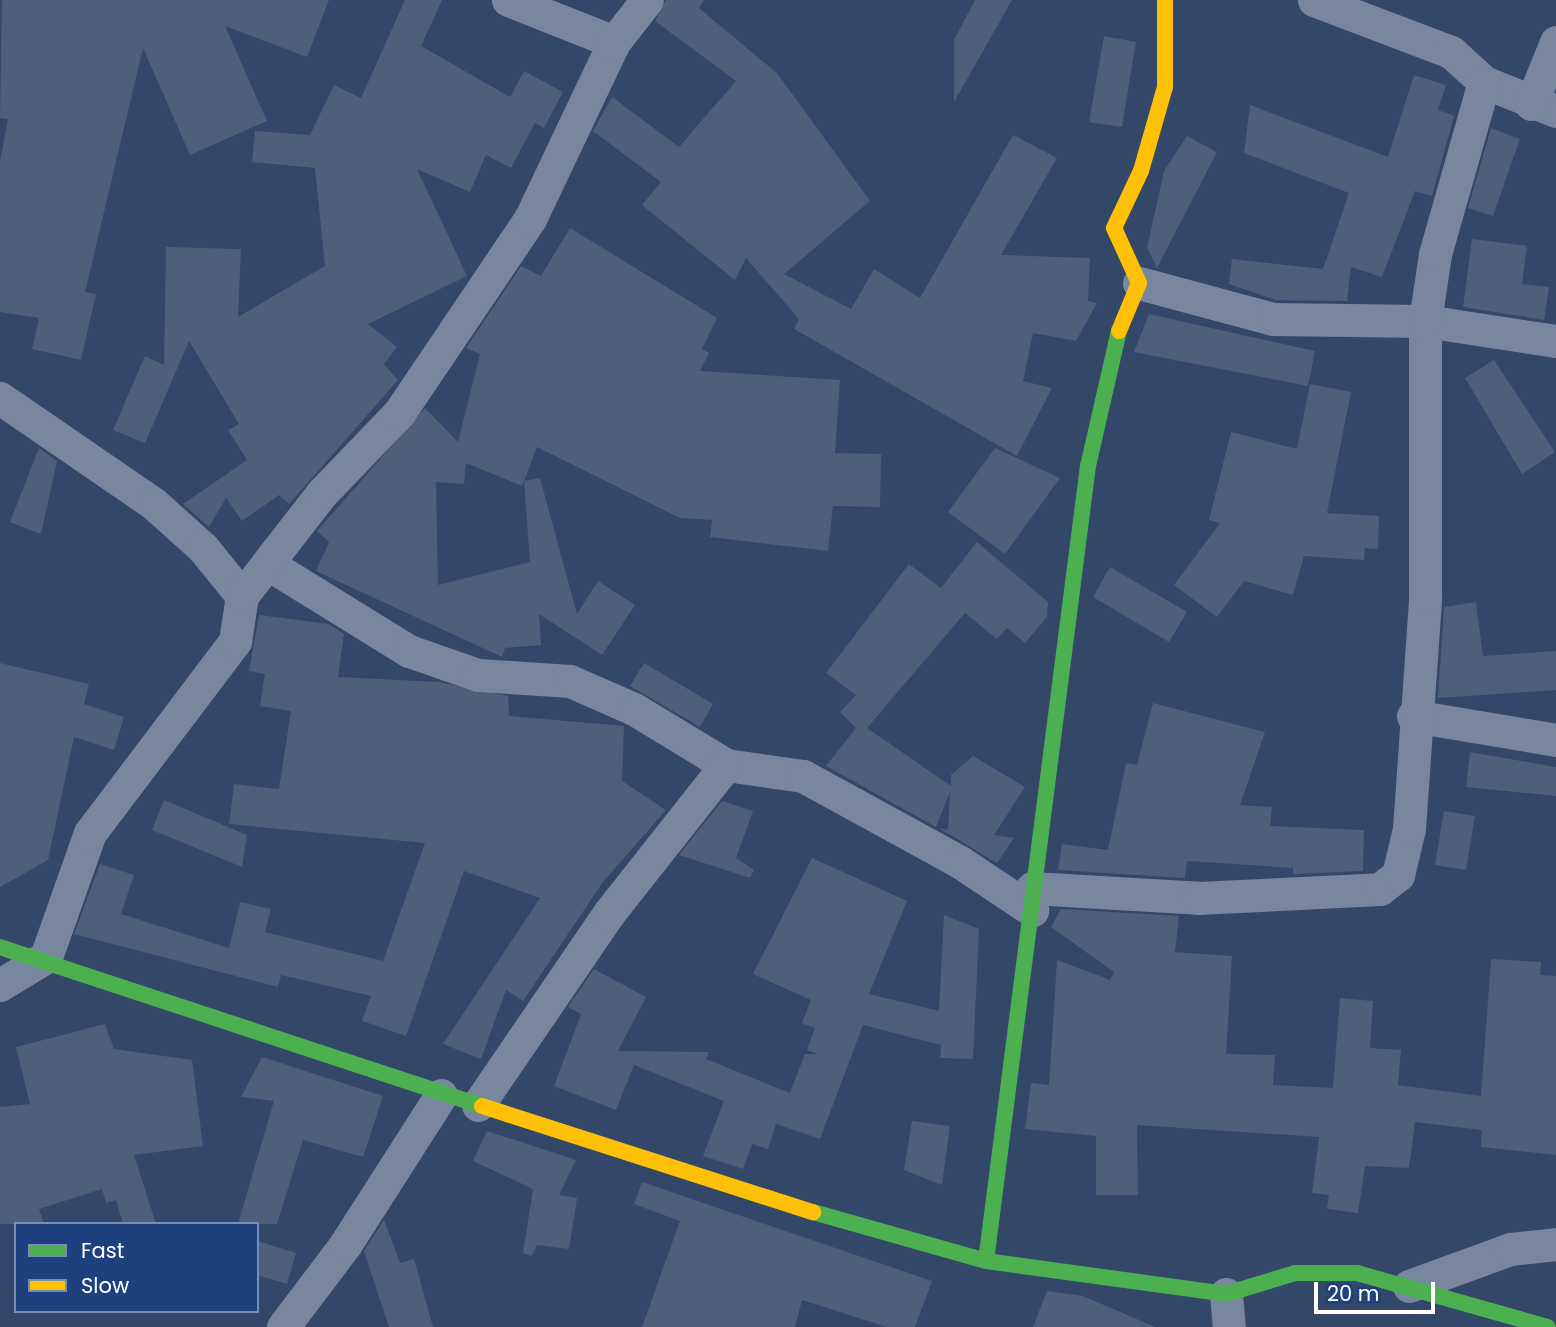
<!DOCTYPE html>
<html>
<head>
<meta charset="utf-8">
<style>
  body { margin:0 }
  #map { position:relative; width:1556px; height:1327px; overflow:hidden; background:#334768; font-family:Poppins,sans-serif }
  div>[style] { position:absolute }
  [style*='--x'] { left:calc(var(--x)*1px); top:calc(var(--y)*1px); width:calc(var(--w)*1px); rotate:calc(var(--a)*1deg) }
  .building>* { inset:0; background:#4e5f7a }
  .street>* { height:33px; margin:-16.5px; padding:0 16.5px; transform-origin:16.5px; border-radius:16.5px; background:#78879e }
  .fast>* { height:16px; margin:-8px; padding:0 8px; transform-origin:8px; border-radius:8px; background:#4caf50 }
  .slow>* { height:16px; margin:-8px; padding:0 8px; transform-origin:8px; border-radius:8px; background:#ffc107 }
  span { translate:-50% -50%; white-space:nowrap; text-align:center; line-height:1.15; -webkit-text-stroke:5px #1d417e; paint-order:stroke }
  .legend { position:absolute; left:14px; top:1222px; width:245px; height:91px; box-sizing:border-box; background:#1d417e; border:2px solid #778db2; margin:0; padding:9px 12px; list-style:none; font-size:21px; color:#fff }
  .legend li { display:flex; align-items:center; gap:14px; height:35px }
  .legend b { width:35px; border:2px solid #778db2 }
  .scale { position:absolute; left:1314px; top:1282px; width:121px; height:32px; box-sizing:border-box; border:4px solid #fff; border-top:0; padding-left:9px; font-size:21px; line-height:24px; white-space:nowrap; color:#fff; -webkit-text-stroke:5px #1d417e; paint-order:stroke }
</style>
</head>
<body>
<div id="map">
  <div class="building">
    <i style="clip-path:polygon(2px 0,329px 0,307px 57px,225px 26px,267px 121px,190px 155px,143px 48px,85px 292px,96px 294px,81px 360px,32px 349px,39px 318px,0 312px,0 162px,8px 119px,0 118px)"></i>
    <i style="clip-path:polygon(405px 0,442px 0,421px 46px,510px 97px,524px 71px,563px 92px,544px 128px,535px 123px,511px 168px,486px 155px,470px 192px,417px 169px,467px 276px,368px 324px,397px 347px,384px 364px,398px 380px,289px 504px,279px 495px,242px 521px,226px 498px,209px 527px,183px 504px,247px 460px,228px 430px,239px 424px,189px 341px,145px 443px,113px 430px,145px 356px,164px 365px,166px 247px,241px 249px,238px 317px,325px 266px,315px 168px,252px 162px,255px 131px,310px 135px,334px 85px,361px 98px)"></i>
    <i style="clip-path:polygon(666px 0,704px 0,699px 8px,777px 73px,870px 201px,784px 274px,851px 309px,874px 269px,920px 298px,1013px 135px,1057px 158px,1001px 255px,1090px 258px,1088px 301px,1097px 303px,1076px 341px,1033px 333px,1023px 381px,1052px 388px,1017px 456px,794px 329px,799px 319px,746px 258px,735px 280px,642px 205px,661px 182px,593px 131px,612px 97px,679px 147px,736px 81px,655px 21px)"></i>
    <i style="clip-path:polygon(975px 0,1012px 0,954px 102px,954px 40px)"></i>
    <i style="clip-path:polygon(1104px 36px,1136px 42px,1122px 127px,1089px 122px)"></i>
    <i style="clip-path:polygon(1414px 75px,1446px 85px,1438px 110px,1454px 116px,1432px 196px,1415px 191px,1382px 277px,1351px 267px,1347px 301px,1276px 300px,1229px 284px,1232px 259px,1323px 269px,1349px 193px,1244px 153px,1250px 105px,1388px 157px)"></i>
    <i style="clip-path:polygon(1491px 128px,1520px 139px,1493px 216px,1468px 208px)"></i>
    <i style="clip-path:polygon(1187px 136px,1217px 152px,1157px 268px,1147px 248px,1164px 171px)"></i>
    <i style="clip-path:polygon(evenodd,570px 228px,717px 318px,702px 349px,709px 353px,700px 371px,840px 380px,835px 453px,881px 454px,880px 507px,833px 506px,828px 551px,710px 537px,712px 520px,680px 518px,537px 447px,524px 481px,540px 478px,577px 614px,598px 581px,635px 605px,602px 655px,539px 614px,541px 645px,505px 648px,502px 657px,316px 571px,329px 542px,317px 531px,425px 408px,458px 442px,480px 354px,466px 348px,521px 266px,541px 276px,570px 228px,466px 463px,522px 486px,524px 481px,530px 562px,438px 585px,436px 482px,464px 484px,466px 463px)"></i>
    <i style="clip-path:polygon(1472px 239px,1527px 246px,1522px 284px,1549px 287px,1544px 320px,1463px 307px)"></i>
    <i style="clip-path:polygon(1149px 314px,1315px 351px,1308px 386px,1134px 352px)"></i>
    <i style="clip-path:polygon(1494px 360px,1555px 452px,1522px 474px,1465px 378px)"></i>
    <i style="clip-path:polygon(1310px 384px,1351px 392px,1327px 513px,1379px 516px,1378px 549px,1365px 548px,1364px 560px,1304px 556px,1293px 595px,1244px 581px,1217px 617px,1174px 585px,1220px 523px,1209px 520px,1231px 432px,1297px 449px)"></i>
    <i style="clip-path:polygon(39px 448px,57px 461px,41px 534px,10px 522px)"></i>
    <i style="clip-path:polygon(995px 448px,1060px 478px,1005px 554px,948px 512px)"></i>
    <i style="clip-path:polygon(977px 542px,1048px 602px,1047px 617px,1025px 643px,1007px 628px,997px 639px,965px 613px,867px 728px,951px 786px,951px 775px,973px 756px,1025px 787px,994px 835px,1014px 838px,997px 863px,939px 828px,948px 830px,950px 792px,936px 827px,826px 766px,856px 728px,840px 712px,856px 695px,826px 673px,909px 564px,941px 588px)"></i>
    <i style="clip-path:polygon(1110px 567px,1187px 612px,1169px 642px,1093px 597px)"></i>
    <i style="clip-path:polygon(1476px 602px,1483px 656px,1556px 651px,1556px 690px,1438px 698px,1444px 607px)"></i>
    <i style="clip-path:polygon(259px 615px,329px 624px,344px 634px,338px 677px,439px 682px,508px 696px,509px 716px,624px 726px,622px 781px,666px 810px,603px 882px,523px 1001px,506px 990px,481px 1059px,443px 1044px,540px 898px,464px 871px,406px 1036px,362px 1021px,371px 996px,281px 975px,278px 987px,74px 934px,100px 864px,134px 875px,121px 914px,229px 948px,240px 902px,271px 909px,265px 932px,383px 961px,425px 843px,229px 824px,234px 784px,279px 789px,291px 711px,260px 706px,265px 674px,249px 671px)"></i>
    <i style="clip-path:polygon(0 663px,89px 684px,84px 704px,124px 717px,114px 750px,74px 737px,48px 860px,0 887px)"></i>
    <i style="clip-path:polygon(644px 663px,713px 704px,700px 727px,630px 686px)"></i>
    <i style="clip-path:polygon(1153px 703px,1265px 732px,1240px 805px,1272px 807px,1270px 826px,1364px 830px,1363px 871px,1293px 874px,1293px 868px,1187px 861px,1185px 878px,1058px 870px,1062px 844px,1108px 850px,1126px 763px,1137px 765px)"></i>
    <i style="clip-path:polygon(1470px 752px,1556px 767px,1556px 796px,1466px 787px)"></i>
    <i style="clip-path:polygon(164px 800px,247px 835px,242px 867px,152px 830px)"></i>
    <i style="clip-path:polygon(722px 801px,753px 811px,736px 858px,754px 870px,750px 878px,679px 855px)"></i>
    <i style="clip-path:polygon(1444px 811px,1475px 816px,1466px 870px,1435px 865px)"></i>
    <i style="clip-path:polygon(812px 858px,907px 901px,869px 994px,939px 1011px,944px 915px,979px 929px,973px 1059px,940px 1058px,941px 1045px,863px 1025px,820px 1139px,776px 1124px,768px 1149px,752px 1144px,743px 1169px,703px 1156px,724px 1101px,634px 1065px,616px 1110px,554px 1086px,581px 1014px,568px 1007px,594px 969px,646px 997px,618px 1051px,709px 1052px,706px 1059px,790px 1093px,805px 1054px,817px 1054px,807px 1050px,815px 1028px,802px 1023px,811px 1000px,753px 974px)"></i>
    <i style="clip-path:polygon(1061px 909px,1179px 916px,1175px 952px,1232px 956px,1226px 1054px,1275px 1055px,1273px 1085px,1333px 1088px,1340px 998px,1373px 1001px,1370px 1048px,1401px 1050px,1398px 1085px,1481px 1096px,1491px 959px,1541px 962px,1540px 975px,1556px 976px,1556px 1155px,1481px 1147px,1482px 1130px,1415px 1122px,1409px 1168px,1365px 1166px,1358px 1213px,1327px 1209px,1329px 1195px,1312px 1193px,1319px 1137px,1137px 1125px,1138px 1195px,1096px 1195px,1096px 1136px,1025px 1129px,1031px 1083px,1049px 1085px,1057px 960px,1110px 980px,1114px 972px,1051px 927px)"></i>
    <i style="clip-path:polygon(105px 1024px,114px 1049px,192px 1060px,203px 1146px,134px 1155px,156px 1224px,123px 1224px,116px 1200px,106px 1203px,102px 1189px,39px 1209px,44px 1224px,0 1224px,0 1107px,30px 1104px,16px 1047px)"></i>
    <i style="clip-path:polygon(262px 1057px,383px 1096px,363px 1157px,303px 1140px,277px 1224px,238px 1224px,274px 1101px,241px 1097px)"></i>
    <i style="clip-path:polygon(912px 1121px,950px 1126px,942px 1185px,904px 1170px)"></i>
    <i style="clip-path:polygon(487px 1131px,576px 1160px,559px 1195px,577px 1198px,569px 1249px,537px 1245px,532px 1256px,523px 1253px,533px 1189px,473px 1161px)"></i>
    <i style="clip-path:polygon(642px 1182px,932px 1281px,915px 1327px,887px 1327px,802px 1300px,795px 1327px,642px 1327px,680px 1221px,634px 1204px)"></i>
    <i style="clip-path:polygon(384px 1220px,400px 1263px,414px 1259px,433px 1327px,389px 1327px,364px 1251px)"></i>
    <i style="clip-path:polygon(257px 1241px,296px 1253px,287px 1284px,257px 1275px)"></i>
    <i style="clip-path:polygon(1047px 1291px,1083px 1296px,1155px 1327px,1033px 1327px)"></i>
  </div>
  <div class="street">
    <i style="--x:508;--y:0;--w:114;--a:21.6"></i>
    <i style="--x:1314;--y:0;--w:147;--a:20.8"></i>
    <i style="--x:1451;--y:52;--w:45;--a:42.3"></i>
    <i style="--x:1484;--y:82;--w:78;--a:21.9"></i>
    <i style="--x:1531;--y:104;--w:67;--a:-68"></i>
    <i style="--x:1139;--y:283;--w:139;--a:15"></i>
    <i style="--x:1273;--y:319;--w:152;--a:0.8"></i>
    <i style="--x:1425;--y:321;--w:133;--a:8.7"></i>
    <i style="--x:0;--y:398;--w:186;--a:34.5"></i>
    <i style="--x:153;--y:503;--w:67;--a:42"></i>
    <i style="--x:203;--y:548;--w:62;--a:50.9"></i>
    <i style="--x:268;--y:564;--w:166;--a:31.7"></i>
    <i style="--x:409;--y:651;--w:73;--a:19.2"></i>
    <i style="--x:478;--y:675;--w:92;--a:3.7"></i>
    <i style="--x:570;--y:681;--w:70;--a:23.6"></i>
    <i style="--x:634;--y:709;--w:108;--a:31.3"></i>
    <i style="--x:726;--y:765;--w:78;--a:8.1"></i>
    <i style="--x:803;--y:776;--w:179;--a:28.7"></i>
    <i style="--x:960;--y:862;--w:87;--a:33.7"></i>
    <i style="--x:1413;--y:716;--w:145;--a:9.5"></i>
    <i style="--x:1032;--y:888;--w:166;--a:3.4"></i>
    <i style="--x:1198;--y:898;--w:182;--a:-2.8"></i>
    <i style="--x:1380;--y:889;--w:23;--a:-38"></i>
    <i style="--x:1398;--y:875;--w:47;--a:-76.6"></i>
    <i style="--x:1409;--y:829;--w:232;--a:-86"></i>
    <i style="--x:1425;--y:598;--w:277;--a:-90"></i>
    <i style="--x:1425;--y:321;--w:68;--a:-81.5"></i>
    <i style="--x:1435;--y:254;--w:179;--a:-74.1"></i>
    <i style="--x:0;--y:985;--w:54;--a:-31.3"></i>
    <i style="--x:46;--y:957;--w:132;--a:-70.5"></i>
    <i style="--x:90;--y:833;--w:241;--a:-52.9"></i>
    <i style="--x:235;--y:641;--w:46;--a:-81.2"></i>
    <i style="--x:242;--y:596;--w:130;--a:-52.2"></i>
    <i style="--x:322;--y:493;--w:111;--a:-46.1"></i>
    <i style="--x:399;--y:413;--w:234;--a:-56"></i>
    <i style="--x:530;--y:219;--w:196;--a:-64.6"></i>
    <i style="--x:614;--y:42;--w:53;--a:-51.8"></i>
    <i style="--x:478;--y:1105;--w:232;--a:-55.7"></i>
    <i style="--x:609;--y:913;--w:189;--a:-51.7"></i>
    <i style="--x:1409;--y:1286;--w:108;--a:-20.1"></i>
    <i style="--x:1510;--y:1249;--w:46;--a:-6.2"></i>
    <i style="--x:1226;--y:1294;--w:33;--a:85"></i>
    <i style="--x:283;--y:1327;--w:103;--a:-52.9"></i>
    <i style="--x:345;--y:1245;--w:178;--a:-57.4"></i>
  </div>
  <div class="fast">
    <i style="--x:0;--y:947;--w:508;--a:18.26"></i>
    <i style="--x:813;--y:1212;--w:180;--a:15.8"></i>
    <i style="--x:986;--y:1261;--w:242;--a:7.8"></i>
    <i style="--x:1226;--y:1294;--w:72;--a:-16.9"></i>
    <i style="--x:1295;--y:1273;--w:62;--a:0"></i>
    <i style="--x:1357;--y:1273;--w:198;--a:15.8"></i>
    <i style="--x:986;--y:1261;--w:802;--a:-82.69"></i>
    <i style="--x:1088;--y:466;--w:139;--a:-77.1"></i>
  </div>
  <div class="slow">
    <i style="--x:1119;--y:331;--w:52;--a:-67.4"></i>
    <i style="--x:1139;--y:283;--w:60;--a:-114.4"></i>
    <i style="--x:1114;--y:228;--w:63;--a:-64.7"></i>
    <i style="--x:1141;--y:171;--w:87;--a:-74.1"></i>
    <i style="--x:1165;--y:87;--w:87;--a:-90"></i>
    <i style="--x:482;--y:1106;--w:348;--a:17.8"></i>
  </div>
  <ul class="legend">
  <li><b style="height:9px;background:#4caf50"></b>Fast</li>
  <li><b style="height:9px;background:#ffc107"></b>Slow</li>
  </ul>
  <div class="scale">20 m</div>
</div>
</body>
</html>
